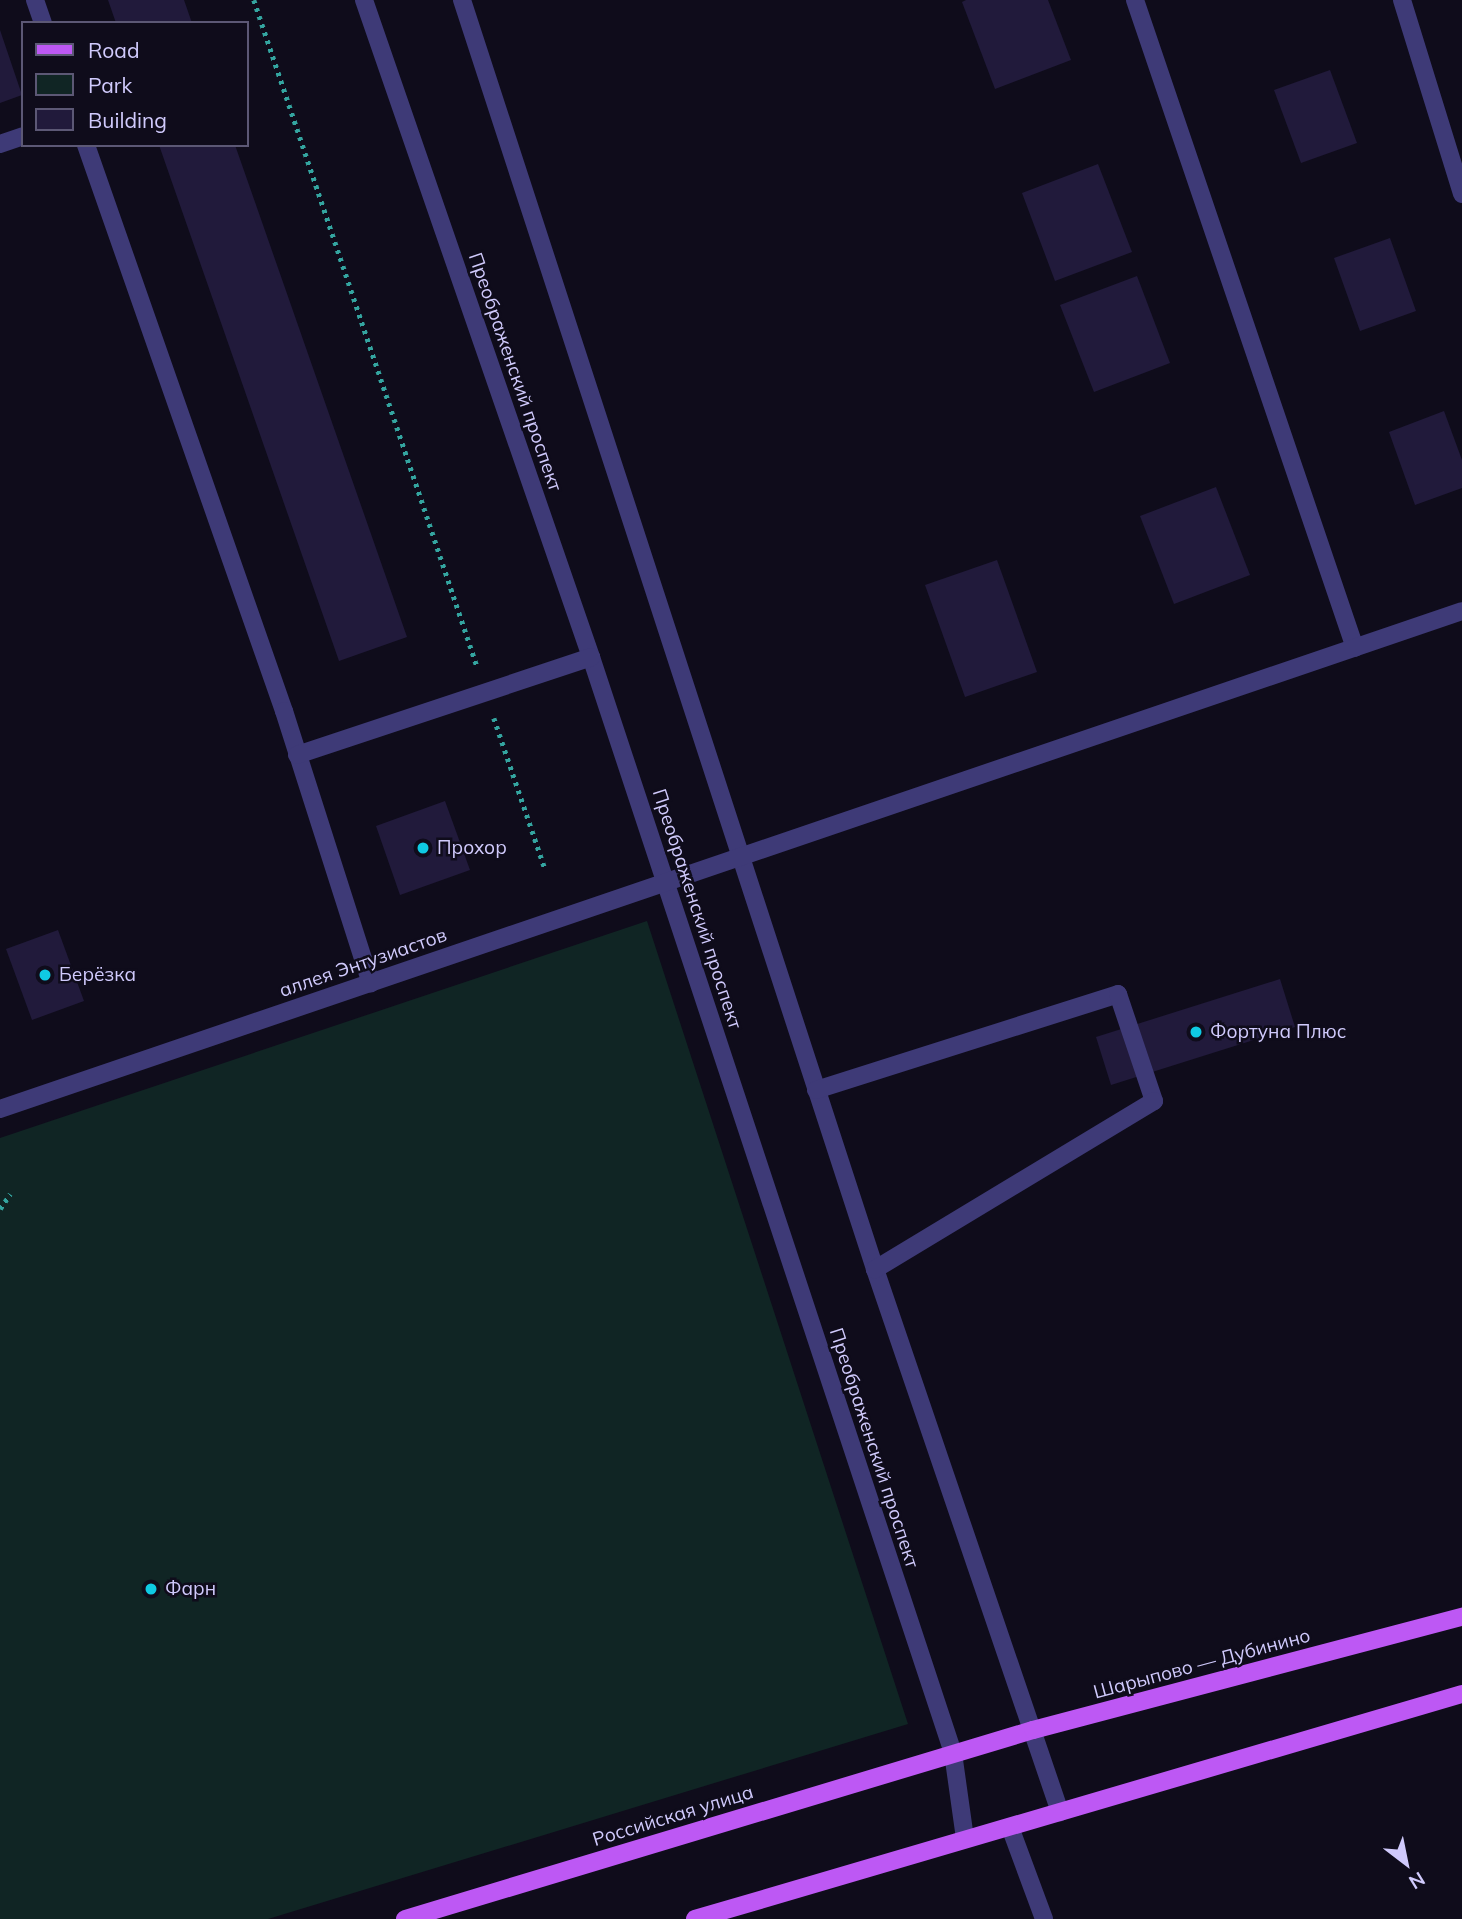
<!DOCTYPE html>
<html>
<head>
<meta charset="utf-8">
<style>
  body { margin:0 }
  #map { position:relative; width:1462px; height:1919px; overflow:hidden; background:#0f0c1b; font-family:Mulish,sans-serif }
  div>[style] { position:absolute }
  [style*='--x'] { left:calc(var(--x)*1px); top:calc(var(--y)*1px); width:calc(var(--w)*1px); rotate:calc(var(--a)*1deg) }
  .green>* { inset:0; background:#102524 }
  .building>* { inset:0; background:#211a3b }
  .path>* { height:4.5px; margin-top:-2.25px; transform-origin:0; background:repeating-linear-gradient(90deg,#34a5a0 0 3.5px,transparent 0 8.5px) }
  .minor>* { height:18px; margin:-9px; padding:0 9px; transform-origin:9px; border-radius:9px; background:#3e3a77 }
  .major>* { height:18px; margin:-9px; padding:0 9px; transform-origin:9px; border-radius:9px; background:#bd58f4 }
  .dots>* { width:19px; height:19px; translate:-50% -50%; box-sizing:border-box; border:4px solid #0f0c1b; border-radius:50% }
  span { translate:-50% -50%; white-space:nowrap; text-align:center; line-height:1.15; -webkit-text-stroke:5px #0f0c1b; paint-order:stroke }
  .street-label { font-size:19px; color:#d0cafc }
  .poi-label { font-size:19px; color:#d0cafc }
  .left { translate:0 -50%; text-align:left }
  .legend { position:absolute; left:21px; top:21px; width:228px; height:126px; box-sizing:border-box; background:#0f0c1b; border:2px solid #5c5875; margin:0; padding:9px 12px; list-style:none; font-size:21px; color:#d0cafc }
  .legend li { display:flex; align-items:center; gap:14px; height:35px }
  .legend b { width:35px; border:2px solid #5c5875 }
  .north { position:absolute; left:1371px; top:1828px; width:70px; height:70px; -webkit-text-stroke:5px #0f0c1b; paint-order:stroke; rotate:148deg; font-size:19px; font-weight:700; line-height:28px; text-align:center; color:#d0cafc }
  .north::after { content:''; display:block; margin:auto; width:24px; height:32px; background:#d0cafc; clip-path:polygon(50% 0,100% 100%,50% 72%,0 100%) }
</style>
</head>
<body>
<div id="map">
  <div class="green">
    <i style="clip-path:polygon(647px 921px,908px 1724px,268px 1919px,0 1919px,0 1138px)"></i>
  </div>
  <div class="building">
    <i style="clip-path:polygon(108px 0,184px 0,192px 23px,116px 23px)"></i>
    <i style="clip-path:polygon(966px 0,1048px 0,1071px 60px,995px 89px,962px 2px)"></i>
    <i style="clip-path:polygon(0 30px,22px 95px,0 103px)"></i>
    <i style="clip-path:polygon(1330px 70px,1357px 143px,1301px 163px,1274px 90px)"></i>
    <i style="clip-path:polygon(159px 145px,235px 145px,407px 637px,339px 661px)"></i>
    <i style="clip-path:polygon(1098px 164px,1132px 252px,1055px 281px,1022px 193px)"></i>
    <i style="clip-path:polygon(1390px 238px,1416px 311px,1360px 331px,1334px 258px)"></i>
    <i style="clip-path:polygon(1137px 276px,1170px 363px,1094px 392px,1060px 305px)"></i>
    <i style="clip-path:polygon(1444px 411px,1462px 460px,1462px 488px,1415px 505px,1389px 432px)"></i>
    <i style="clip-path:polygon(1216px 487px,1250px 575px,1174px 604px,1140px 516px)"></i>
    <i style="clip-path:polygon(997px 560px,1037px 672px,965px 697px,925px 585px)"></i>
    <i style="clip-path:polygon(445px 801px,470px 870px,400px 895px,376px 826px)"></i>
    <i style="clip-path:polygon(58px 930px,84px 1001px,32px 1020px,6px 949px)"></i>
    <i style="clip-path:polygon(1280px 979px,1295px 1027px,1111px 1085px,1096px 1037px)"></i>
  </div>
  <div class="path">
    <i style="--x:254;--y:0;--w:702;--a:71.49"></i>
    <i style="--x:494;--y:718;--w:159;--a:71.3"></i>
    <i style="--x:0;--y:1209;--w:18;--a:-56"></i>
  </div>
  <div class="minor">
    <i style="--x:35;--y:0;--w:24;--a:71"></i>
    <i style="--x:364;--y:0;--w:695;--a:70.94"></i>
    <i style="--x:591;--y:657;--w:1154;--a:71.72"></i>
    <i style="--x:953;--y:1753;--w:86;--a:82"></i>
    <i style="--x:462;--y:0;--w:1335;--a:71.97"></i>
    <i style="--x:875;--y:1269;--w:574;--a:71.19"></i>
    <i style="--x:1135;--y:0;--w:684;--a:71.25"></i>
    <i style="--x:1402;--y:0;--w:203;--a:72.8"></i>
    <i style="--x:0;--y:144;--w:24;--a:-19"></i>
    <i style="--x:86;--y:145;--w:600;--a:70.72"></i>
    <i style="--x:284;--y:711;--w:286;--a:72.3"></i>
    <i style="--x:297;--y:755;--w:310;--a:-18.4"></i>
    <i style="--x:816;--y:1090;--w:317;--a:-17.6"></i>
    <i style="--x:1118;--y:994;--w:113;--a:71.4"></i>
    <i style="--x:1154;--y:1101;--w:326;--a:148.9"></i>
    <i style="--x:0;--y:1109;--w:1544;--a:-18.81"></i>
    <i style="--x:1010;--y:1827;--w:98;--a:69.7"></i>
  </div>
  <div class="major">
    <i style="--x:405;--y:1919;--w:656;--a:-16.75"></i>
    <i style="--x:1033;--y:1730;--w:444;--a:-14.8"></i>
    <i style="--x:695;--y:1919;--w:799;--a:-16.35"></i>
  </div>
  <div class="dots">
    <i style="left:423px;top:848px;background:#0fcae3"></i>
    <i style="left:45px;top:975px;background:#0fcae3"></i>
    <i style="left:1196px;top:1032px;background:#0fcae3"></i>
    <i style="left:151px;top:1589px;background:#0fcae3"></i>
  </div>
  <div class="street-label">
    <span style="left:515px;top:372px;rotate:71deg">Преображенский проспект</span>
    <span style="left:697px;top:909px;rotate:72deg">Преображенский проспект</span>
    <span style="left:363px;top:963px;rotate:-19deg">аллея Энтузиастов</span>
    <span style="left:874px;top:1448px;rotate:72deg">Преображенский проспект</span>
    <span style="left:1202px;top:1664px;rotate:-15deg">Шарыпово — Дубинино</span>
    <span style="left:673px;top:1816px;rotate:-17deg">Российская улица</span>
  </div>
  <div class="poi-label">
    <span class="left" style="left:437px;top:848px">Прохор</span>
    <span class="left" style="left:59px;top:975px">Берёзка</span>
    <span class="left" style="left:1210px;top:1032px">Фортуна Плюс</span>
    <span class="left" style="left:165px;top:1589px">Фарн</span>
  </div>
  <ul class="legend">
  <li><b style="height:9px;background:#bd58f4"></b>Road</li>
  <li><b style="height:19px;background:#102524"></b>Park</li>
  <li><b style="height:19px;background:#211a3b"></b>Building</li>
  </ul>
  <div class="north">N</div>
</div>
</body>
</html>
